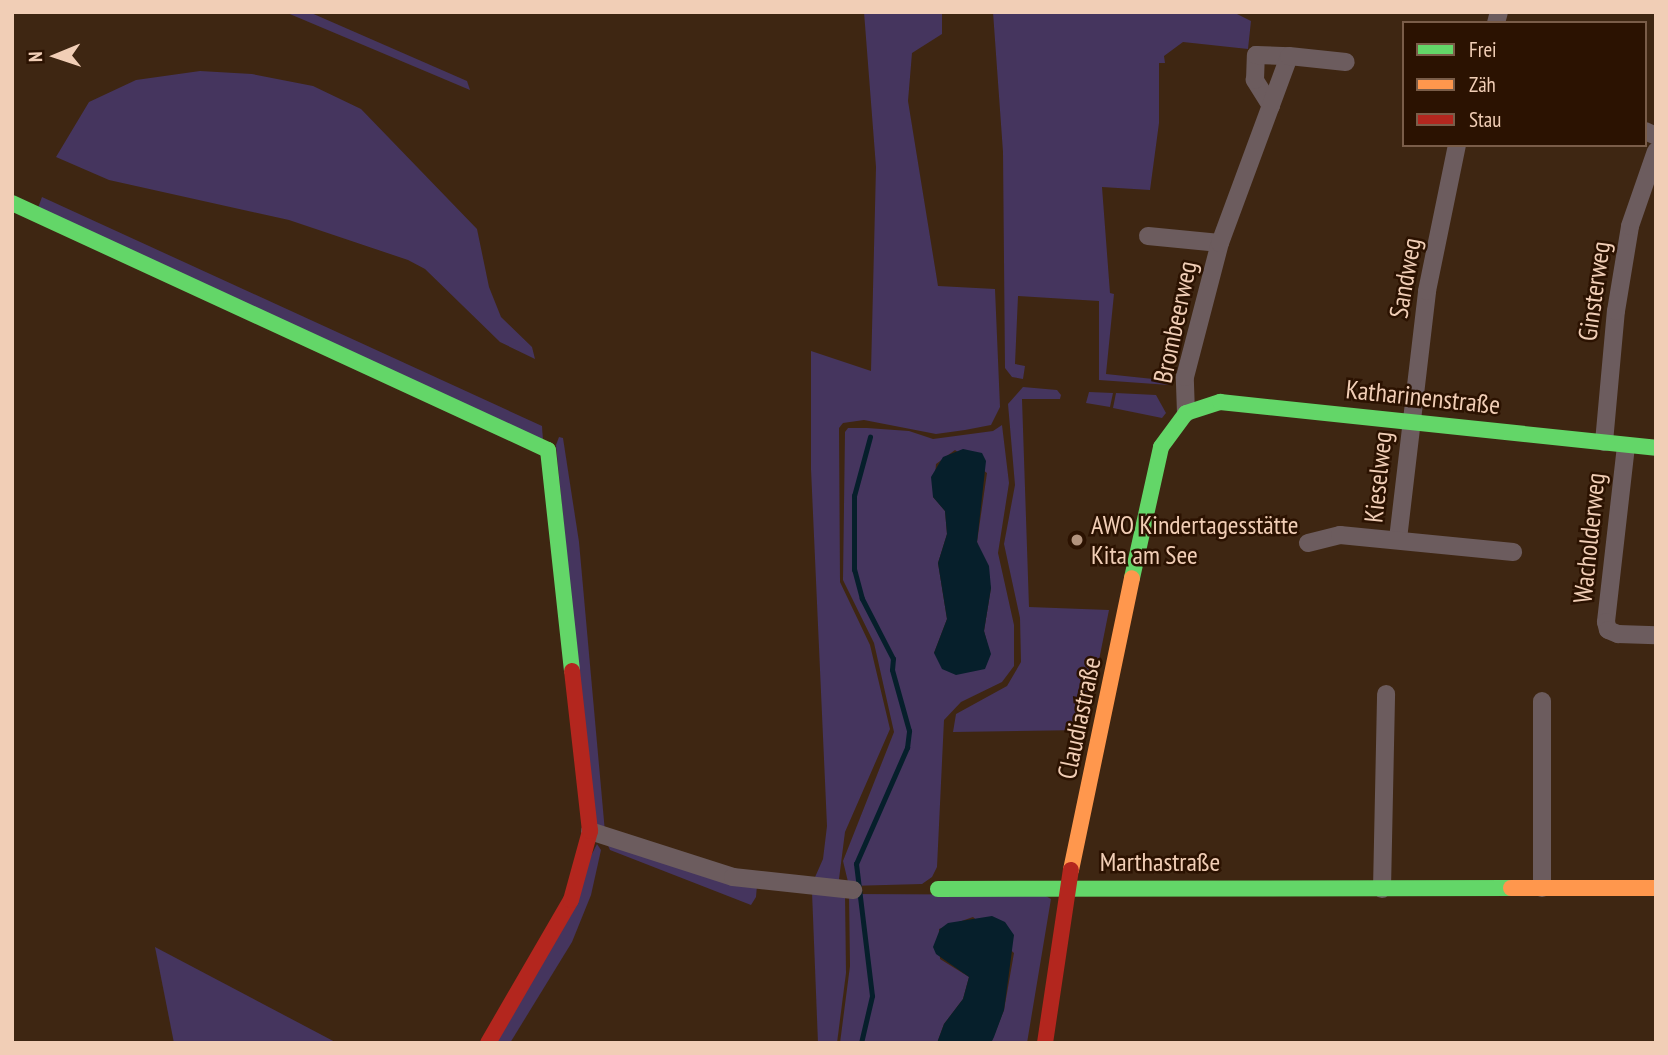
<!DOCTYPE html>
<html>
<head>
<meta charset="utf-8">
<style>
  body { margin:0 }
  #map { position:relative; width:1668px; height:1055px; overflow:hidden; background:#3e2612; font-family:"PT Sans Narrow",sans-serif }
  div>[style] { position:absolute }
  [style*='--x'] { left:calc(var(--x)*1px); top:calc(var(--y)*1px); width:calc(var(--w)*1px); rotate:calc(var(--a)*1deg) }
  .green>* { inset:0; background:#45355e }
  .water>* { inset:0; background:#061f2b }
  .stream>* { height:4.5px; margin:-2.25px; padding:0 2.25px; transform-origin:2.25px; border-radius:2.25px; background:#061f2b }
  .street>* { height:18px; margin:-9px; padding:0 9px; transform-origin:9px; border-radius:9px; background:#6c5c5e }
  .fast>* { height:16px; margin:-8px; padding:0 8px; transform-origin:8px; border-radius:8px; background:#63d668 }
  .slow>* { height:16px; margin:-8px; padding:0 8px; transform-origin:8px; border-radius:8px; background:#ff974d }
  .jam>* { height:16px; margin:-8px; padding:0 8px; transform-origin:8px; border-radius:8px; background:#b3261e }
  .dots>* { width:19px; height:19px; translate:-50% -50%; box-sizing:border-box; border:4px solid #2b1201; border-radius:50% }
  span { translate:-50% -50%; white-space:nowrap; text-align:center; line-height:1.15; -webkit-text-stroke:5px #2b1201; paint-order:stroke }
  .street-label { font-size:26px; color:#f1ceb6 }
  .poi-label { font-size:26px; color:#f1ceb6 }
  .left { translate:0 -50%; text-align:left }
  .frame { position:absolute; inset:0; border:14px solid #f1ceb6; pointer-events:none }
  .legend { position:absolute; left:1402px; top:21px; width:245px; height:126px; box-sizing:border-box; background:#2b1201; border:2px solid #7a5d49; margin:0; padding:9px 12px; list-style:none; font-size:21px; color:#f1ceb6 }
  .legend li { display:flex; align-items:center; gap:14px; height:35px }
  .legend b { width:35px; border:2px solid #7a5d49 }
  .north { position:absolute; left:21px; top:21px; width:70px; height:70px; -webkit-text-stroke:5px #2b1201; paint-order:stroke; rotate:268deg; font-size:19px; font-weight:700; line-height:28px; text-align:center; color:#f1ceb6 }
  .north::after { content:''; display:block; margin:auto; width:24px; height:32px; background:#f1ceb6; clip-path:polygon(50% 0,100% 100%,50% 72%,0 100%) }
</style>
</head>
<body>
<div id="map">
  <div class="green">
    <i style="clip-path:polygon(285px 12px,309px 12px,467px 81px,470px 90px)"></i>
    <i style="clip-path:polygon(864px 12px,942px 12px,942px 34px,912px 53px,908px 101px,938px 286px,995px 289px,1000px 407px,991px 425px,965px 430px,936px 434px,864px 420px,843px 423px,839px 428px,840px 582px,870px 645px,890px 729px,845px 832px,839px 879px,844px 885px,812px 884px,823px 859px,827px 826px,811px 469px,811px 351px,871px 371px,876px 167px)"></i>
    <i style="clip-path:polygon(993px 12px,1233px 12px,1251px 21px,1248px 49px,1183px 42px,1164px 56px,1165px 63px,1159px 63px,1159px 123px,1150px 190px,1102px 187px,1110px 293px,1114px 294px,1106px 374px,1172px 381px,1169px 385px,1099px 380px,1099px 301px,1018px 296px,1015px 364px,1025px 366px,1023px 379px,1012px 377px,1005px 368px,1003px 152px)"></i>
    <i style="clip-path:polygon(200px 71px,252px 74px,313px 86px,361px 109px,477px 229px,489px 287px,501px 317px,532px 347px,535px 359px,500px 342px,425px 269px,408px 260px,289px 220px,109px 180px,56px 157px,89px 102px,136px 80px)"></i>
    <i style="clip-path:polygon(42px 197px,542px 426px,543px 441px,38px 208px)"></i>
    <i style="clip-path:polygon(1023px 387px,1057px 390px,1061px 395px,1060px 399px,1022px 399px,1029px 607px,1109px 610px,1085px 730px,953px 732px,956px 714px,1007px 686px,1021px 662px,1020px 618px,1004px 544px,1015px 485px,1008px 404px)"></i>
    <i style="clip-path:polygon(1089px 392px,1113px 393px,1110px 407px,1086px 403px)"></i>
    <i style="clip-path:polygon(1116px 393px,1156px 395px,1166px 413px,1162px 418px,1113px 408px)"></i>
    <i style="clip-path:polygon(evenodd,1002px 425px,1009px 483px,998px 553px,1014px 625px,1014px 666px,1002px 682px,961px 702px,944px 720px,937px 867px,932px 877px,922px 884px,849px 886px,843px 861px,894px 732px,874px 643px,843px 580px,845px 432px,848px 428px,867px 428px,909px 431px,933px 439px,993px 431px,1002px 425px,955px 450px,987px 473px,977px 542px,991px 588px,984px 631px,990px 654px,934px 653px,947px 619px,938px 563px,947px 534px,945px 511px,933px 497px,936px 464px,955px 450px)"></i>
    <i style="clip-path:polygon(559px 437px,563px 438px,579px 542px,605px 832px,593px 828px,556px 445px)"></i>
    <i style="clip-path:polygon(607px 843px,757px 885px,756px 897px,751px 905px,610px 850px)"></i>
    <i style="clip-path:polygon(597px 844px,601px 850px,591px 895px,572px 942px,510px 1043px,495px 1043px)"></i>
    <i style="clip-path:polygon(812px 892px,845px 894px,846px 973px,837px 1043px,818px 1043px)"></i>
    <i style="clip-path:polygon(849px 894px,1044px 895px,1051px 899px,1027px 1043px,991px 1043px,1004px 1010px,1014px 953px,973px 917px,939px 929px,940px 959px,969px 977px,963px 999px,944px 1024px,937px 1043px,840px 1043px,850px 966px)"></i>
    <i style="clip-path:polygon(155px 947px,337px 1043px,174px 1043px)"></i>
  </div>
  <div class="water">
    <i style="clip-path:polygon(963px 449px,982px 453px,986px 461px,977px 542px,989px 566px,991px 588px,984px 631px,991px 654px,985px 669px,956px 675px,942px 669px,934px 653px,947px 619px,938px 563px,947px 534px,945px 511px,933px 497px,931px 477px,943px 457px)"></i>
    <i style="clip-path:polygon(992px 916px,1005px 922px,1014px 935px,1004px 1010px,994px 1037px,991px 1043px,937px 1043px,944px 1024px,963px 999px,969px 977px,936px 954px,933px 947px,940px 929px,948px 923px)"></i>
  </div>
  <div class="stream">
    <i style="--x:861;--y:1043;--w:48;--a:-76.8"></i>
    <i style="--x:872;--y:996;--w:133;--a:-96.9"></i>
    <i style="--x:856;--y:864;--w:127;--a:-66.3"></i>
    <i style="--x:907;--y:748;--w:17;--a:-83"></i>
    <i style="--x:909;--y:731;--w:63;--a:-105.6"></i>
    <i style="--x:892;--y:670;--w:11;--a:-85"></i>
    <i style="--x:893;--y:659;--w:68;--a:-117.3"></i>
    <i style="--x:862;--y:599;--w:30;--a:-105"></i>
    <i style="--x:854;--y:570;--w:74;--a:-90"></i>
    <i style="--x:854;--y:496;--w:61;--a:-74.8"></i>
  </div>
  <div class="street">
    <i style="--x:1496;--y:23;--w:11;--a:-75"></i>
    <i style="--x:1271;--y:106;--w:31;--a:-122"></i>
    <i style="--x:1255;--y:80;--w:25;--a:-88"></i>
    <i style="--x:1256;--y:55;--w:33;--a:2"></i>
    <i style="--x:1645;--y:131;--w:12;--a:24"></i>
    <i style="--x:1148;--y:236;--w:72;--a:5.6"></i>
    <i style="--x:1186;--y:413;--w:36;--a:-92"></i>
    <i style="--x:1185;--y:377;--w:138;--a:-75.4"></i>
    <i style="--x:1220;--y:243;--w:199;--a:-69.7"></i>
    <i style="--x:1289;--y:56;--w:57;--a:6"></i>
    <i style="--x:1604;--y:442;--w:132;--a:-84.8"></i>
    <i style="--x:1616;--y:311;--w:86;--a:-80.6"></i>
    <i style="--x:1630;--y:226;--w:79;--a:-70.9"></i>
    <i style="--x:1626;--y:446;--w:177;--a:96.5"></i>
    <i style="--x:1606;--y:622;--w:8;--a:76"></i>
    <i style="--x:1608;--y:630;--w:11;--a:22"></i>
    <i style="--x:1618;--y:634;--w:38;--a:2"></i>
    <i style="--x:1398;--y:539;--w:250;--a:-83.3"></i>
    <i style="--x:1427;--y:291;--w:149;--a:-78.4"></i>
    <i style="--x:1308;--y:543;--w:33;--a:-14"></i>
    <i style="--x:1340;--y:535;--w:174;--a:5.6"></i>
    <i style="--x:590;--y:831;--w:150;--a:17.8"></i>
    <i style="--x:733;--y:877;--w:121;--a:6.2"></i>
    <i style="--x:1542;--y:888;--w:187;--a:-90"></i>
    <i style="--x:1382;--y:889;--w:195;--a:-88.8"></i>
  </div>
  <div class="fast">
    <i style="--x:12;--y:203;--w:590;--a:24.74"></i>
    <i style="--x:548;--y:450;--w:222;--a:83.8"></i>
    <i style="--x:1132;--y:578;--w:134;--a:-77.5"></i>
    <i style="--x:1161;--y:447;--w:42;--a:-53.7"></i>
    <i style="--x:1186;--y:413;--w:36;--a:-18"></i>
    <i style="--x:1220;--y:402;--w:438;--a:6"></i>
    <i style="--x:938;--y:889;--w:573;--a:-0.1"></i>
  </div>
  <div class="slow">
    <i style="--x:1071;--y:870;--w:298;--a:-78.2"></i>
    <i style="--x:1511;--y:888;--w:145;--a:0"></i>
  </div>
  <div class="jam">
    <i style="--x:488;--y:1043;--w:165;--a:-59.9"></i>
    <i style="--x:571;--y:900;--w:72;--a:-74.6"></i>
    <i style="--x:590;--y:831;--w:161;--a:-96.4"></i>
    <i style="--x:1045;--y:1043;--w:175;--a:-81.5"></i>
  </div>
  <div class="dots">
    <i style="left:1077px;top:540px;background:#b2937d"></i>
  </div>
  <div class="street-label">
    <span style="left:1405px;top:278px;rotate:-80deg">Sandweg</span>
    <span style="left:1594px;top:291px;rotate:-82deg">Ginsterweg</span>
    <span style="left:1175px;top:322px;rotate:-78deg">Brombeerweg</span>
    <span style="left:1423px;top:397px;rotate:6deg">Katharinenstraße</span>
    <span style="left:1378px;top:477px;rotate:-84deg">Kieselweg</span>
    <span style="left:1589px;top:538px;rotate:-84deg">Wacholderweg</span>
    <span style="left:1079px;top:718px;rotate:-78deg">Claudiastraße</span>
    <span style="left:1160px;top:862px">Marthastraße</span>
  </div>
  <div class="poi-label">
    <span class="left" style="left:1091px;top:540px">AWO Kindertagesstätte<br>Kita am See</span>
  </div>
  <div class="frame"></div>
  <ul class="legend">
  <li><b style="height:9px;background:#63d668"></b>Frei</li>
  <li><b style="height:9px;background:#ff974d"></b>Zäh</li>
  <li><b style="height:9px;background:#b3261e"></b>Stau</li>
  </ul>
  <div class="north">N</div>
</div>
</body>
</html>
